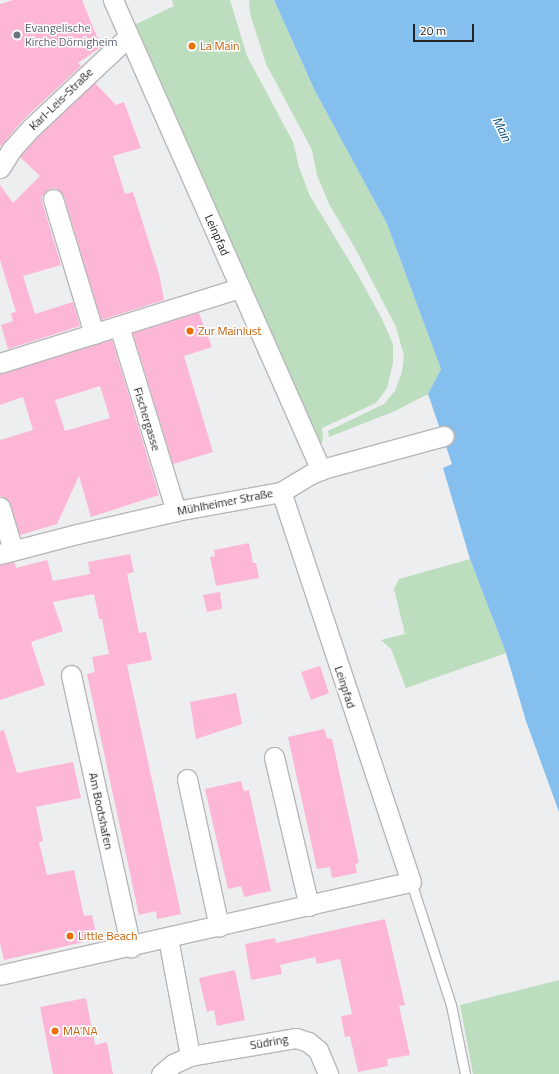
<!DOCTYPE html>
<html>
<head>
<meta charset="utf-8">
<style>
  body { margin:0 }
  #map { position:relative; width:559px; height:1074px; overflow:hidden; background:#edeef0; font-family:"Titillium Web",sans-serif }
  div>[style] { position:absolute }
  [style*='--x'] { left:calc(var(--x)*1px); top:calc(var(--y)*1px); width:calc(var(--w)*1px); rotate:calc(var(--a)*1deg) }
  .green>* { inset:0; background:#bcdebf }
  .water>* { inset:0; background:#84bfed }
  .building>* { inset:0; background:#fdb6d6 }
  .roads { filter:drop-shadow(1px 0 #b7b7b9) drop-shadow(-1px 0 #b7b7b9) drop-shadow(0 1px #b7b7b9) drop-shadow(0 -1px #b7b7b9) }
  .lane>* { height:9px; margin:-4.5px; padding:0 4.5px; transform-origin:4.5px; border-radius:4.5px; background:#fff }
  .street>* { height:19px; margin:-9.5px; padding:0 9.5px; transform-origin:9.5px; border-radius:9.5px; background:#fff }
  .dots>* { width:11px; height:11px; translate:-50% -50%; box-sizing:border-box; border:2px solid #fff; border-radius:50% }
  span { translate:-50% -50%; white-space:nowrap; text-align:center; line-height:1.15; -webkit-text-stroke:3px #fff; paint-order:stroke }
  .worship-label { font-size:12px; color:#5b616d }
  .left { translate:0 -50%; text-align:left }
  .food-label { font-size:12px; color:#c56008 }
  .street-label { font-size:12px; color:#232324 }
  .water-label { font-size:13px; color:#014c77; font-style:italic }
  .scale { position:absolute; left:413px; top:24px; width:61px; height:18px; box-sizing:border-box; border:2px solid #232324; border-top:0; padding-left:5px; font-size:12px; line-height:14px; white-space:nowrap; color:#232324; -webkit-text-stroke:3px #fff; paint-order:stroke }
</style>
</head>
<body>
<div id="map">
  <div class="green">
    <i style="clip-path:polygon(172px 0,230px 0,247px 56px,293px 142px,299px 167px,310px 196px,359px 277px,381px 317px,393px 344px,393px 363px,387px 388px,376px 403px,322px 428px,323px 441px,316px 447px,132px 26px,174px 6px)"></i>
    <i style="clip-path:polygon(249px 0,274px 0,315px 91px,387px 224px,441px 369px,428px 394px,395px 411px,329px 437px,328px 431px,384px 404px,395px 391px,402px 372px,404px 356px,396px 327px,355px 248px,329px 204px,317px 175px,312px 150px,266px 64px,250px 14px)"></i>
    <i style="clip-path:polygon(470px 559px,506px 653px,406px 688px,391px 649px,381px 640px,405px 634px,394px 589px,399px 579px)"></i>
    <i style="clip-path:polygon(559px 980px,559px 1074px,473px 1074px,460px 1005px)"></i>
  </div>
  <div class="water">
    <i style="clip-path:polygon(274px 0,559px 0,559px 812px,526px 721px,506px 653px,470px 559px,443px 468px,452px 464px,428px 394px,441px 369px,387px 224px,315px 91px)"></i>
  </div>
  <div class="building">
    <i style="clip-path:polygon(13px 0,82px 0,101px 47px,78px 63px,81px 66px,23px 120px,0 147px,0 4px)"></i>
    <i style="clip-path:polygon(95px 83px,116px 105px,124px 102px,141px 148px,113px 156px,125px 194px,133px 192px,159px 274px,164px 300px,101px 320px,64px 196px,56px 188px,49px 189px,42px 196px,42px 202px,61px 265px,23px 276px,35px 314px,73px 302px,80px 326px,8px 349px,1px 325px,13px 321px,11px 313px,16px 312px,0 260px,0 185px,13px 203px,40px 176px,20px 157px,39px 136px)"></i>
    <i style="clip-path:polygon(199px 313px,212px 347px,184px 356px,213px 452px,173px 464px,133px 333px)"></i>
    <i style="clip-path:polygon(evenodd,112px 340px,159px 495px,91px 517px,79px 476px,57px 524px,20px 535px,10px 503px,7px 499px,0 496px,0 440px,33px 430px,23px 397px,0 405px,0 374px,112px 340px,100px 386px,110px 418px,65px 431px,55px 400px,100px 386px)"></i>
    <i style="clip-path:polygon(249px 543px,253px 563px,256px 563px,259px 578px,216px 586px,210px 557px,215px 556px,214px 550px)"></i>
    <i style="clip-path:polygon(130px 554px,134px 572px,127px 574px,139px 633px,146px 632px,152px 660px,127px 665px,181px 914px,157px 919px,156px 911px,139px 915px,87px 674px,95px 672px,92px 657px,109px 654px,102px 619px,99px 619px,94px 594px,53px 602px,63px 631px,31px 642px,45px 685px,0 700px,0 565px,14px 562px,16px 568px,47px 560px,53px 581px,90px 574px,88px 562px)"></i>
    <i style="clip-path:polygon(220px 592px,222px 609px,207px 612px,203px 595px)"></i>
    <i style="clip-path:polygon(320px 666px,329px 693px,311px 700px,301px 672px)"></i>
    <i style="clip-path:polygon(236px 693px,242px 724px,196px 739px,190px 702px)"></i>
    <i style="clip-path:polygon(324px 729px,327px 738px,332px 739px,359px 863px,355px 864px,357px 873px,332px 878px,330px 867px,317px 869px,288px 737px)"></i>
    <i style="clip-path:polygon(4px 730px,17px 773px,73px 762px,81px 798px,36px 807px,43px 841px,39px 842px,47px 875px,74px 870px,84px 916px,92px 915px,97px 939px,4px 960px,0 943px,0 731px)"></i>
    <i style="clip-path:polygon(241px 781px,244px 791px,249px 790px,271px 891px,244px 897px,241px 886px,228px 889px,205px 789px)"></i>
    <i style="clip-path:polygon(385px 919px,405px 1005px,399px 1006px,410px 1055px,387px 1059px,388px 1066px,358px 1072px,350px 1036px,345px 1037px,341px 1016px,352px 1014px,340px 959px,317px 964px,315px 957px,280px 965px,282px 974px,251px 980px,245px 944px,275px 938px,276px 943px)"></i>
    <i style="clip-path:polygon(235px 970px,245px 1020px,217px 1026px,214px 1010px,207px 1012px,199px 978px)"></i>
    <i style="clip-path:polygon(86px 998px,95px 1045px,107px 1042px,113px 1074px,53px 1074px,40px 1007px)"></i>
  </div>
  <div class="roads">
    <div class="lane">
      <i style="--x:411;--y:882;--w:129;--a:72"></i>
      <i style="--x:451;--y:1005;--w:70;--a:78.5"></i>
    </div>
    <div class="street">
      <i style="--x:113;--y:0;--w:514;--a:66.13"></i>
      <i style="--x:0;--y:168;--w:22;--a:-58"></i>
      <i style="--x:12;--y:149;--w:28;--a:-48"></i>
      <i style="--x:31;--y:128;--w:134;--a:-43.2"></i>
      <i style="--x:53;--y:199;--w:141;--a:73.1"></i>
      <i style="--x:119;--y:326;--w:194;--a:72.9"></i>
      <i style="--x:0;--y:363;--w:251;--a:-17.4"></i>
      <i style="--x:0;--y:507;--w:45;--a:73.2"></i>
      <i style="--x:0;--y:554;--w:80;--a:-14.6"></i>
      <i style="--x:77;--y:534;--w:102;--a:-13.1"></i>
      <i style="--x:176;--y:511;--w:107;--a:-10.3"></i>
      <i style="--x:281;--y:492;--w:35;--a:-31"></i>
      <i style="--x:311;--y:474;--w:16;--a:-22"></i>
      <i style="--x:326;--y:468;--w:122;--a:-15.2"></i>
      <i style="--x:71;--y:675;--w:279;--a:77.6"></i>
      <i style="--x:274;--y:757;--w:153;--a:76.8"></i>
      <i style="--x:187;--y:779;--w:151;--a:77.8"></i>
      <i style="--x:168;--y:938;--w:120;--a:79.4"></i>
      <i style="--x:0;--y:975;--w:421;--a:-12.8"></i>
      <i style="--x:411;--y:882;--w:411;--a:-108.4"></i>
      <i style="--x:161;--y:1074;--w:16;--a:-40"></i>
      <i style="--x:173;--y:1064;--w:19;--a:-25"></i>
      <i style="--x:190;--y:1056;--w:108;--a:-9.6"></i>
      <i style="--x:296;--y:1038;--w:13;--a:18"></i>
      <i style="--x:308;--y:1042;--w:13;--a:39"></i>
      <i style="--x:318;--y:1050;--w:26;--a:67"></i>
    </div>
  </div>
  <div class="dots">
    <i style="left:17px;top:35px;background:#6b7280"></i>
    <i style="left:192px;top:46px;background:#e8710a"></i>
    <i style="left:190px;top:331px;background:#e8710a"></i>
    <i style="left:70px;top:936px;background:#e8710a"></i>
    <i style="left:55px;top:1031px;background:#e8710a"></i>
  </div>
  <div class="worship-label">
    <span class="left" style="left:25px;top:35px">Evangelische<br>Kirche Dörnigheim</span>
  </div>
  <div class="food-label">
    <span class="left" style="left:200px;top:46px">La Main</span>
    <span class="left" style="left:198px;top:331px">Zur Mainlust</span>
    <span class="left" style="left:78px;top:936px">Little Beach</span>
    <span class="left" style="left:63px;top:1031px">MA’NA</span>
  </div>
  <div class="street-label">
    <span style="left:61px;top:99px;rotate:-44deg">Karl-Leis-Straße</span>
    <span style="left:217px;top:235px;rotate:66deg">Leinpfad</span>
    <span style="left:147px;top:419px;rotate:73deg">Fischergasse</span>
    <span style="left:225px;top:502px;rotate:-11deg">Mühlheimer Straße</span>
    <span style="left:345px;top:687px;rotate:72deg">Leinpfad</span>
    <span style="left:101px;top:811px;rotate:78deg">Am Bootshafen</span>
    <span style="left:269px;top:1042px;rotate:-10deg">Südring</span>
  </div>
  <div class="water-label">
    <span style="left:502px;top:129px;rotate:64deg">Main</span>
  </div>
  <div class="scale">20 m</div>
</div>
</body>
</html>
